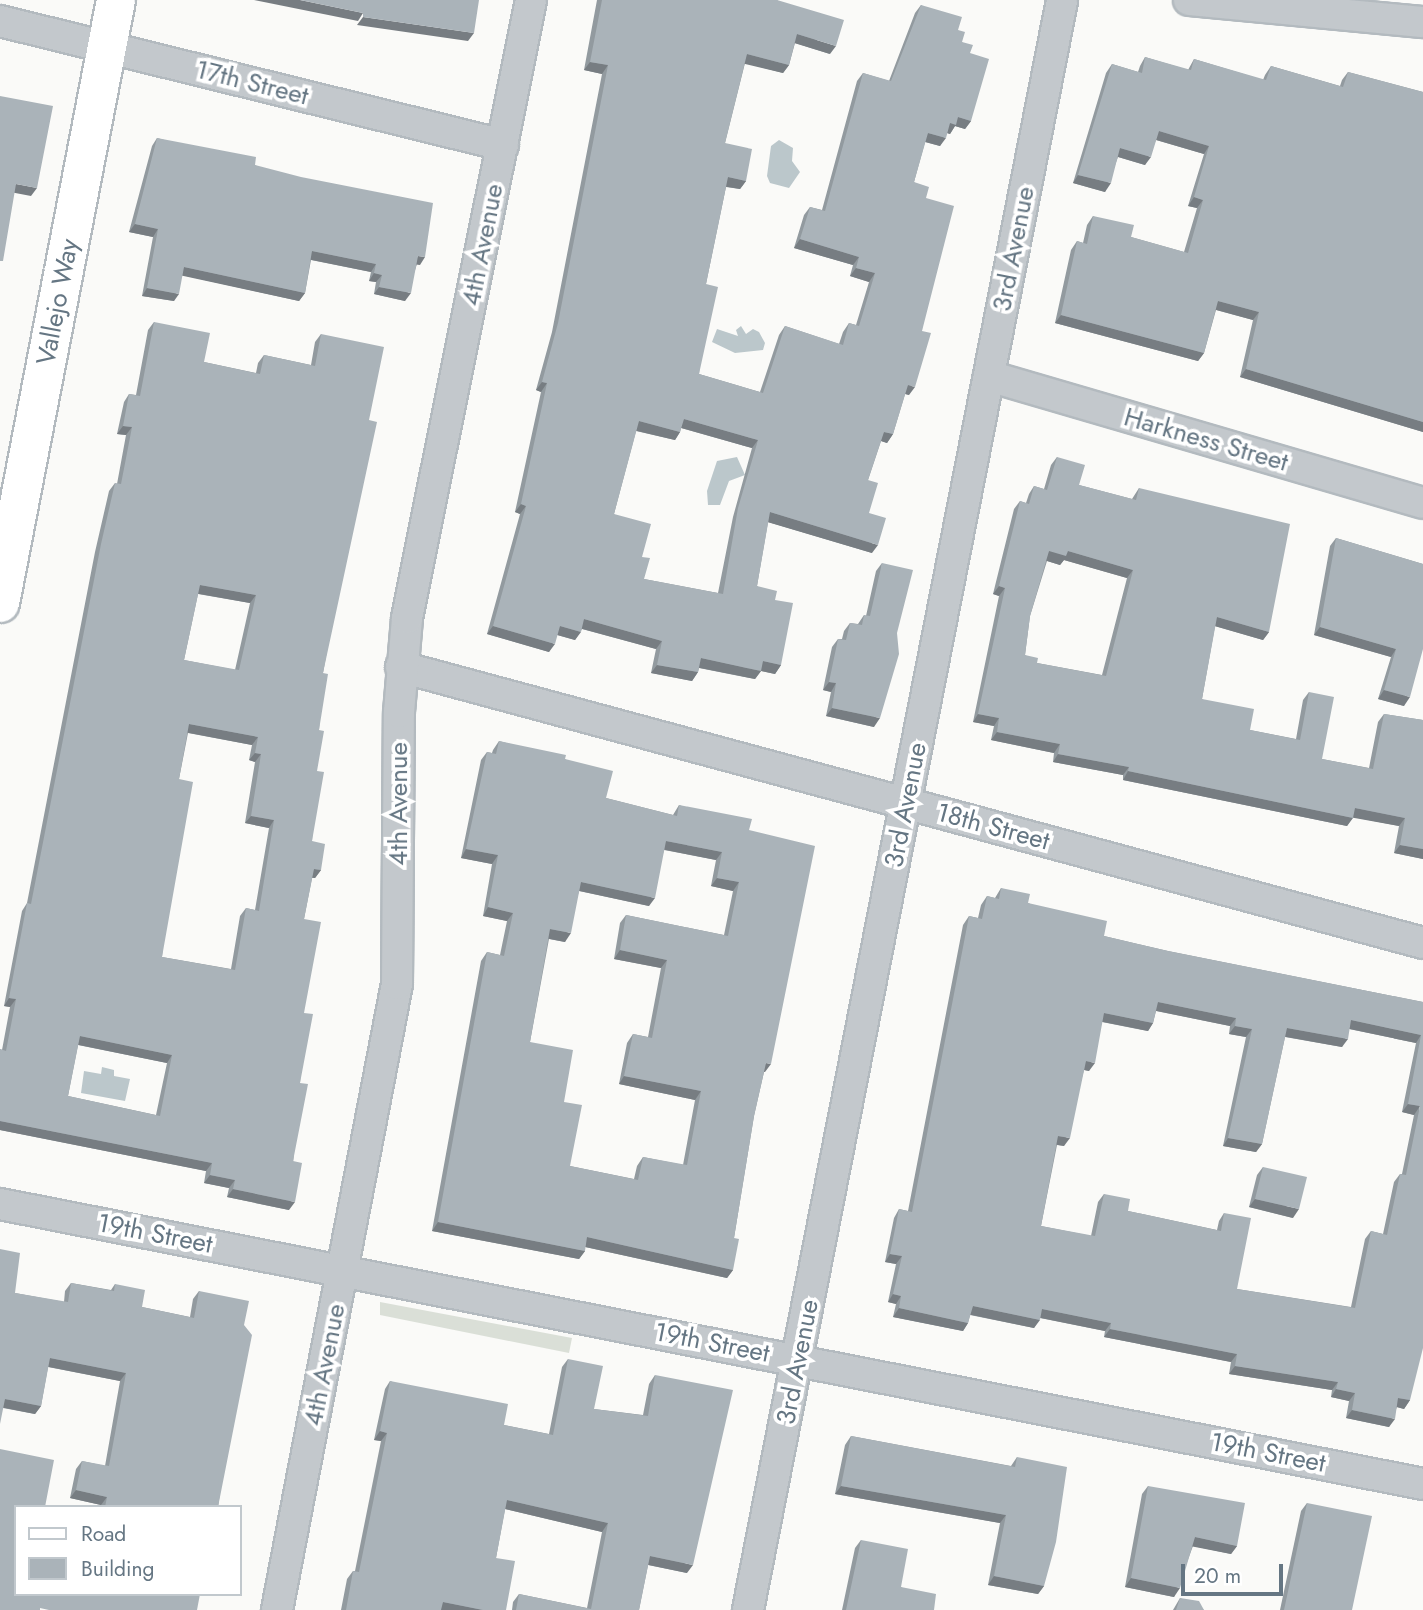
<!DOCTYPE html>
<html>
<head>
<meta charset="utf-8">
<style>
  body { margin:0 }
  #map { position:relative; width:1423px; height:1610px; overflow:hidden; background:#fafaf8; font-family:Jost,sans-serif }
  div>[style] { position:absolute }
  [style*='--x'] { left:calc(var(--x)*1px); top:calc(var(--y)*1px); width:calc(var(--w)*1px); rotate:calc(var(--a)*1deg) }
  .green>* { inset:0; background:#dadfd7 }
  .water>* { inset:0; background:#bbc7cb }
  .roads { filter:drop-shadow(2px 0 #b3babf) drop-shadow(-2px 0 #b3babf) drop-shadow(0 2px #b3babf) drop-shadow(0 -2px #b3babf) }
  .street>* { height:30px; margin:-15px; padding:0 15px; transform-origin:15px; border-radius:15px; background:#c3c8cc }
  .secondary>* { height:38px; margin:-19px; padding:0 19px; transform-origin:19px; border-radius:19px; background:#fff }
  .wall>* { inset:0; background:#929a9f }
  .shaded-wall>* { inset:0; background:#777d82 }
  .building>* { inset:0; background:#aab3b9 }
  span { translate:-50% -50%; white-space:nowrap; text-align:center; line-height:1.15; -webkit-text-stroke:7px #fff; paint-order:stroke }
  .street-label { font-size:26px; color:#657683 }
  .legend { position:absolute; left:14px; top:1505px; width:228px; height:91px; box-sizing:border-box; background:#fff; border:2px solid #c1c8cd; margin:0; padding:9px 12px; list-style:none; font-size:21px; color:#657683 }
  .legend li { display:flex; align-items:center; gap:14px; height:35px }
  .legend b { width:35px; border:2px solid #c1c8cd }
  .scale { position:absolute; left:1181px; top:1564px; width:102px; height:32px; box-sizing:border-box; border:4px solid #657683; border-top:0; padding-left:9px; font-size:21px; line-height:24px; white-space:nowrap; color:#657683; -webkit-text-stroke:5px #fff; paint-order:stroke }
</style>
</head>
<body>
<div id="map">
  <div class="green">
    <i style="clip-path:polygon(380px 1302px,572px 1338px,569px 1353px,380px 1315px)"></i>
  </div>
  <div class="water">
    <i style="clip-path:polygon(779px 140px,793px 148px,792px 161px,800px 172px,789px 188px,770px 183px,767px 176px,771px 146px)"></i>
    <i style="clip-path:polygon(741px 326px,746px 334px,753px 329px,759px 332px,765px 343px,763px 350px,735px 353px,712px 342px,717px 329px,738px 336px,736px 330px)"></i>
    <i style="clip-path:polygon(737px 457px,745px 475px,729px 481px,720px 505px,708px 505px,707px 491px,717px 461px)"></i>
    <i style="clip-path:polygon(102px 1067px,114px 1070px,114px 1076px,130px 1079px,125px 1101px,81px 1093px,84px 1071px,101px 1074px)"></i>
  </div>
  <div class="roads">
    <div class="street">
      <i style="--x:1189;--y:0;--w:235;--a:5.4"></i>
      <i style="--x:0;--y:21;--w:518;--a:13.85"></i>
      <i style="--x:989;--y:376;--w:452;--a:16.3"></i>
      <i style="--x:401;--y:667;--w:1059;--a:15.11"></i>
      <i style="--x:0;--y:1204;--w:1450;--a:11.13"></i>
      <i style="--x:277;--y:1610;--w:637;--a:-79.15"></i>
      <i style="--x:397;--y:984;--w:272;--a:-89.6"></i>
      <i style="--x:399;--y:712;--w:94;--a:-85.1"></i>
      <i style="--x:407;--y:618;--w:630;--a:-78.65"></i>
      <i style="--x:748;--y:1610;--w:1640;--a:-78.96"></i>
    </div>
    <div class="secondary">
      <i style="--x:0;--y:603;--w:614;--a:-79.11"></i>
    </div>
  </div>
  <div class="wall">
    <i style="clip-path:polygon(evenodd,597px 0,777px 0,830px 54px,795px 43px,789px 65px,783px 73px,745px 63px,725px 143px,746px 181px,740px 189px,726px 187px,706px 284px,699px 374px,760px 392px,779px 335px,785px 326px,839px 344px,843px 332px,849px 323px,856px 325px,869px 282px,850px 276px,853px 265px,794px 248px,804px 215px,810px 207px,822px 210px,857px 81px,863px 73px,889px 81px,915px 13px,921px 5px,958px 30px,962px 42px,970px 53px,971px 121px,965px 129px,955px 126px,950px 134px,947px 133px,940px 146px,925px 142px,914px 182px,926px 198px,922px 331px,909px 395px,905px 394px,893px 434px,887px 443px,881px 441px,868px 480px,869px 513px,872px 553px,768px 522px,757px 586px,775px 600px,781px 665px,775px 674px,761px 671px,755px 679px,699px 668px,698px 672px,692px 681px,651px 673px,656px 649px,582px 629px,575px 640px,557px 635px,549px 652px,487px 634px,520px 514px,515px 512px,541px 392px,536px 390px,552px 332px,602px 74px,584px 70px,597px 0,681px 428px,752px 448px,733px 517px,718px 593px,644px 579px,642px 557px,614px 514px,636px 431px,675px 440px,680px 432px,681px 428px)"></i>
    <i style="clip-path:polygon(1145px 57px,1188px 70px,1194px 59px,1263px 80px,1265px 75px,1271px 66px,1340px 86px,1342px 80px,1348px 72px,1423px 92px,1423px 432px,1240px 377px,1253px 320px,1216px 310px,1204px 353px,1198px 361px,1055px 323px,1071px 250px,1077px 241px,1083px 243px,1087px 225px,1093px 216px,1131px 237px,1184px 252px,1197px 208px,1188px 206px,1204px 154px,1156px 140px,1145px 165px,1118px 157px,1105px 192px,1073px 183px,1106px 73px,1112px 64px,1138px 72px,1140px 66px)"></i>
    <i style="clip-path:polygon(157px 138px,255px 165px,420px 265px,417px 264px,405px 301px,374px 294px,376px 282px,369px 281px,371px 272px,311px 260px,305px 293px,299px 301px,182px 275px,174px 301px,142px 296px,153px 237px,129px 232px,152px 146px)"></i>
    <i style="clip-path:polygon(evenodd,154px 322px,204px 362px,256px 373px,258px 363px,264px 355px,311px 365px,315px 342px,321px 334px,369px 420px,323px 673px,319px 730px,312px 841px,321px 870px,315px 878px,312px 878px,304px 919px,304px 1013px,300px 1083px,289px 1210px,227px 1197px,229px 1188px,204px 1183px,206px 1171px,0 1130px,0 1049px,2px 1050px,10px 1007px,4px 1006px,22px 911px,27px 903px,95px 552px,109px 491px,115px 483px,117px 484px,126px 435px,117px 434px,124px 402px,129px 394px,136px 395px,148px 330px,154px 322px,198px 594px,250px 603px,235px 670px,184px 660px,198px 594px,154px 322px,188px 733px,252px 745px,249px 760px,255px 762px,245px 823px,269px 828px,255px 910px,246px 908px,240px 916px,231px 969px,162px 957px,179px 779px,188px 733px,154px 322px,78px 1045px,167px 1063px,156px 1115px,68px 1096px,78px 1045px)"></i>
    <i style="clip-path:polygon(evenodd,1057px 457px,1079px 485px,1132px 499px,1139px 488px,1269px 632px,1263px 640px,1215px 626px,1202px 699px,1250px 730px,1296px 739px,1303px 700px,1309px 692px,1322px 759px,1369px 768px,1378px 722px,1384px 714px,1423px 720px,1423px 859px,1394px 853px,1399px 826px,1353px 817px,1347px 826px,1123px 780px,1123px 775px,1053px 762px,1054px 753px,991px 740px,994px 726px,973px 722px,999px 596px,993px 594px,1014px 509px,1020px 501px,1026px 503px,1029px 494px,1034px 486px,1044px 489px,1051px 465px,1057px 457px,1064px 560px,1127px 578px,1102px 675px,1037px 663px,1025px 655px,1030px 616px,1047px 561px,1060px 565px,1064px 560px)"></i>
    <i style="clip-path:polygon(1336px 538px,1423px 564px,1404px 706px,1378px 699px,1391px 657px,1314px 635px,1330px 546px)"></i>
    <i style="clip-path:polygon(882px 563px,874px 727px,826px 716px,831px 692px,823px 690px,832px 647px,838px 639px,842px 639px,844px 631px,850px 623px,858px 624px,864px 615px,866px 616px,876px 571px)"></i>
    <i style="clip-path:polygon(evenodd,499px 741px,565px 759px,606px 798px,673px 815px,679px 805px,749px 830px,765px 1072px,764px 1072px,754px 1116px,734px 1238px,733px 1270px,727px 1278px,585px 1247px,585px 1251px,579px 1259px,432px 1231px,481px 961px,487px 952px,500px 955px,507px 921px,483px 916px,492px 864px,461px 858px,481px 760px,487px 752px,492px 753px,493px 750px,499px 741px,664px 850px,716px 860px,711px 886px,733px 891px,724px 935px,626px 915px,620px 923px,614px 959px,661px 968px,648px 1037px,633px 1034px,627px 1043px,619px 1084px,695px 1100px,683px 1165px,643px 1157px,637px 1166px,634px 1179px,570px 1166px,564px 1102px,530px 1042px,549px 939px,565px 942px,579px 891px,649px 906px,664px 850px)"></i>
    <i style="clip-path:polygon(evenodd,1001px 888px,1028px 903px,1104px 936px,1168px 951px,1423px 1002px,1410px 1400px,1404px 1409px,1397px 1407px,1389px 1427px,1346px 1418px,1349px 1401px,1331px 1397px,1332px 1390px,1229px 1374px,1231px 1362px,1104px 1337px,1105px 1331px,1040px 1318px,1034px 1328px,970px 1315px,968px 1323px,963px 1331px,893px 1317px,896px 1304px,888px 1302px,896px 1264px,885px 1262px,894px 1218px,899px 1209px,908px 1211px,963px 925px,969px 916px,978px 918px,981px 905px,987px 896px,995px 898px,1001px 888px,1156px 1011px,1230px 1026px,1229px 1034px,1246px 1037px,1223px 1146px,1256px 1152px,1262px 1144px,1285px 1037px,1342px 1047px,1349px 1029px,1416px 1043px,1402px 1112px,1414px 1115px,1402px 1174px,1400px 1174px,1394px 1182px,1383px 1234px,1371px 1231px,1365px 1239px,1351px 1307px,1237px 1289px,1224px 1213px,1219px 1221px,1217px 1230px,1128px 1211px,1104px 1194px,1098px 1202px,1091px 1236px,1041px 1226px,1057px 1145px,1064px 1146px,1084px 1070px,1089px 1071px,1102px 1022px,1148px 1031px,1153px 1023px,1156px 1011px)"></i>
    <i style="clip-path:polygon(1263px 1167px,1293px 1218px,1249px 1207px,1257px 1175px)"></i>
    <i style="clip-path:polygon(71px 1283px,111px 1290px,115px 1284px,142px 1307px,190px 1317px,193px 1299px,199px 1291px,244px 1325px,218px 1507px,101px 1507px,101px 1505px,70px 1498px,76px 1469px,82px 1461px,105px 1466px,120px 1381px,48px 1367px,41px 1406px,35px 1414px,3px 1408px,15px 1293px,64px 1302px,65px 1291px)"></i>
    <i style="clip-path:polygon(568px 1359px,594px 1409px,643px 1415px,649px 1384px,655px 1375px,687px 1573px,648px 1565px,639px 1610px,512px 1610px,513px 1602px,519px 1594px,587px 1608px,602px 1532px,505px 1509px,496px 1558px,506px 1610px,341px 1610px,347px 1579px,353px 1571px,355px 1571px,381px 1441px,374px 1440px,385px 1389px,390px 1381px,504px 1425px,549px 1434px,562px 1367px)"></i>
    <i style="clip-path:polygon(851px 1436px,1011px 1466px,1017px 1457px,1044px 1586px,1038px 1594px,988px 1585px,1000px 1523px,835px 1494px,845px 1445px)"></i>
    <i style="clip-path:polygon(1148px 1486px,1237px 1546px,1231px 1554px,1193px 1546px,1174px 1597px,1125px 1587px,1142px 1494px)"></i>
    <i style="clip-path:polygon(1307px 1503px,1352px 1610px,1280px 1610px,1301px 1511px)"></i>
    <i style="clip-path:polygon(861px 1540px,901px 1587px,934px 1610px,842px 1610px,855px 1548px)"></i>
    <i style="clip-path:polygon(1180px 1598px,1204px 1610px,1173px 1610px)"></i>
  </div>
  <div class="shaded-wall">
    <i style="clip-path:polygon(254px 0,300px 0,363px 13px,358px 21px)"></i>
    <i style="clip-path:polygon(363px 17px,474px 33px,468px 41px,357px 25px)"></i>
    <i style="clip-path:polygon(797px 34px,836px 46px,830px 54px,791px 42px)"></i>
    <i style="clip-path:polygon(747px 54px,789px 65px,783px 73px,741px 63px)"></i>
    <i style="clip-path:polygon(590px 62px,608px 65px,602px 74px,584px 70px)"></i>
    <i style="clip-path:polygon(958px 117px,971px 121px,965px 129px,955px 126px,950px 134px,944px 132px,950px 123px)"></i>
    <i style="clip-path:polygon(1159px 131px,1209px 146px,1204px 154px,1153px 139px)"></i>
    <i style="clip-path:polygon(928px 133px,946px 138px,940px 146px,922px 141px)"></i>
    <i style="clip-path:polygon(1120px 148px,1151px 157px,1145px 165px,1115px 156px)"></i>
    <i style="clip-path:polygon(1078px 175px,1111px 183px,1105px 192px,1073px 183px)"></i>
    <i style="clip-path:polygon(728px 177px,746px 181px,740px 189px,722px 186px)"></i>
    <i style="clip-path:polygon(16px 184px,37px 188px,31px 196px,10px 192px)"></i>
    <i style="clip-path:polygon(1194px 197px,1203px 200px,1197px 208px,1188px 206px)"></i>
    <i style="clip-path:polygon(135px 224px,158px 229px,153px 237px,129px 232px)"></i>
    <i style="clip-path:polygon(800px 239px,859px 257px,853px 265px,794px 248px)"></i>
    <i style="clip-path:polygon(312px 251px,376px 264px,371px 272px,307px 259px)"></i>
    <i style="clip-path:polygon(418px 256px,425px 257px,420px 265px,413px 264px)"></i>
    <i style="clip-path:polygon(184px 267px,305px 293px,299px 301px,179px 275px)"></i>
    <i style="clip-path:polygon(856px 268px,875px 273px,869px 282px,850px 276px)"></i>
    <i style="clip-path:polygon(374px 273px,382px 275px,376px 282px,369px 281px)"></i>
    <i style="clip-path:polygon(379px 287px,411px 293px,405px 301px,374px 294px)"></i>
    <i style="clip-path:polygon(147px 288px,179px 294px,174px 301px,142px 296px)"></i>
    <i style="clip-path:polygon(1218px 301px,1259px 312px,1253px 320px,1213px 309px)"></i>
    <i style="clip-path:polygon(1061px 315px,1204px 353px,1198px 361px,1055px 323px)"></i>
    <i style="clip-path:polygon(1246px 369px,1423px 422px,1423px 432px,1240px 377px)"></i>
    <i style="clip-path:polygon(542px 382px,547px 383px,541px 392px,536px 390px)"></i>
    <i style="clip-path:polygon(908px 385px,915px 387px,909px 395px,902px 393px)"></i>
    <i style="clip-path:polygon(684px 419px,758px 440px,752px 448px,678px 427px)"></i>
    <i style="clip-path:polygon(639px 421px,680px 432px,675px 440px,633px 430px)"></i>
    <i style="clip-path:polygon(123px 426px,132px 427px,126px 435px,117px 434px)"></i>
    <i style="clip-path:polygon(884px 432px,893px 434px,887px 443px,878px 440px)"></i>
    <i style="clip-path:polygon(521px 504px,526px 506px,520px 514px,515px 512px)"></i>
    <i style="clip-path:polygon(770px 512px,878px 545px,872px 553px,764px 521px)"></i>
    <i style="clip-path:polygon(1049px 551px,1068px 551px,1133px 570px,1127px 578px,1064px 560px,1060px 565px,1044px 560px)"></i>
    <i style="clip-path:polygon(200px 585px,256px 595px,250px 603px,194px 593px)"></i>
    <i style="clip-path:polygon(999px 586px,1005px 588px,999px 596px,993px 594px)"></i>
    <i style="clip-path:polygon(1217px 617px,1269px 632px,1263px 640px,1211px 625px)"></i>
    <i style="clip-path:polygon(584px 619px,662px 641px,656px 649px,579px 628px)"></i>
    <i style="clip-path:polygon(493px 626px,555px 644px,549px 652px,487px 634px)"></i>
    <i style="clip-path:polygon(560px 626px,581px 632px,575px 640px,554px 634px)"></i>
    <i style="clip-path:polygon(1320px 627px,1396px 649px,1391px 657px,1314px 635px)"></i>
    <i style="clip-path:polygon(701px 658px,761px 671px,755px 679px,695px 667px)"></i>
    <i style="clip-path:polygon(763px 661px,781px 665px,775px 674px,757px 670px)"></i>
    <i style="clip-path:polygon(657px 665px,698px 672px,692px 681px,651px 673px)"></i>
    <i style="clip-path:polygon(829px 682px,836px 683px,831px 692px,823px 690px)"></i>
    <i style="clip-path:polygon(1384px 690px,1410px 697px,1404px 706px,1378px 699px)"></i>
    <i style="clip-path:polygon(832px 708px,880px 718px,874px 727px,826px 716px)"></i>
    <i style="clip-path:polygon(978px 714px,999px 718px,994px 726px,973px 722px)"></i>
    <i style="clip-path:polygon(189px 724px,258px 737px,252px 745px,184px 732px)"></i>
    <i style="clip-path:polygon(997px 732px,1060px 744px,1054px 753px,991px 740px)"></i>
    <i style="clip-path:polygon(255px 753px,261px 754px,255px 762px,249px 760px)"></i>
    <i style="clip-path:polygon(1058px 754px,1129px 767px,1123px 775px,1053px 762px)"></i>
    <i style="clip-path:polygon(1128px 771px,1353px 818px,1347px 826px,1123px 780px)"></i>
    <i style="clip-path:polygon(1355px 808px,1405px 818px,1399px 826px,1349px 817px)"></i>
    <i style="clip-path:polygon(251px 816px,274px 820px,269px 828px,245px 823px)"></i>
    <i style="clip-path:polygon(666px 841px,722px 852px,716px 860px,661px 849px)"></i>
    <i style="clip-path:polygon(1400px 845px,1423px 849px,1423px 859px,1394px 853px)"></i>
    <i style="clip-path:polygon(466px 849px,498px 855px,492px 864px,461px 858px)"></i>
    <i style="clip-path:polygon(314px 869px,321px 870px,315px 878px,308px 877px)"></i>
    <i style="clip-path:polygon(717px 878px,739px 882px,733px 891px,711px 886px)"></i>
    <i style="clip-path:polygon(581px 882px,655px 898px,649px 906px,575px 890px)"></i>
    <i style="clip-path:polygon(488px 907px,513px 913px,507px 921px,483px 916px)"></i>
    <i style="clip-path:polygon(550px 929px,571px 933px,565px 942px,545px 938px)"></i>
    <i style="clip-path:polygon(620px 950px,667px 960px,661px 968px,614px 959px)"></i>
    <i style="clip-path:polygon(9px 998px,16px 999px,10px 1007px,4px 1006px)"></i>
    <i style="clip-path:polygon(1158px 1002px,1236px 1018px,1230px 1026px,1152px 1010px)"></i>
    <i style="clip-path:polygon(1104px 1013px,1153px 1023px,1148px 1031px,1098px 1021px)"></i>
    <i style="clip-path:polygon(1351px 1020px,1421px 1035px,1416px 1043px,1345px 1028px)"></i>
    <i style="clip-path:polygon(1235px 1026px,1252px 1029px,1246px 1037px,1229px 1034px)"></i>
    <i style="clip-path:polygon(1287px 1028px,1348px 1039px,1342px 1047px,1281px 1036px)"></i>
    <i style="clip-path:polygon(80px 1036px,172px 1055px,167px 1063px,74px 1044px)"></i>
    <i style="clip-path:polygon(1086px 1061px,1095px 1063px,1089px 1071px,1080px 1069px)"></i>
    <i style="clip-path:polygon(766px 1063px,771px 1064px,765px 1072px,760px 1071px)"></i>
    <i style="clip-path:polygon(624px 1076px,701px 1091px,695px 1100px,619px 1084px)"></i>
    <i style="clip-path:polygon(1408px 1104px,1420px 1106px,1414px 1115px,1402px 1112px)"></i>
    <i style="clip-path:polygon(0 1121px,212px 1163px,206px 1171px,0 1130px)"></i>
    <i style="clip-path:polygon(1058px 1136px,1070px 1138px,1064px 1146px,1053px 1144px)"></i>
    <i style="clip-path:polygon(1228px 1138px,1262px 1144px,1256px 1152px,1223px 1146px)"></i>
    <i style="clip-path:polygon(210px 1175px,235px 1180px,229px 1188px,204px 1183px)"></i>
    <i style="clip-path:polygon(233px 1189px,295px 1202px,289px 1210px,227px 1197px)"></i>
    <i style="clip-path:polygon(1255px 1199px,1299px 1209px,1293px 1218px,1249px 1207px)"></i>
    <i style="clip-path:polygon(438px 1222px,585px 1251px,579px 1259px,432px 1231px)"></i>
    <i style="clip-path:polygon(587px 1237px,733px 1270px,727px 1278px,581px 1246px)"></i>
    <i style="clip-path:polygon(890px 1254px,902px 1256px,896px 1264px,885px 1262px)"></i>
    <i style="clip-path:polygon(893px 1294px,901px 1296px,896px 1304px,888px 1302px)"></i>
    <i style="clip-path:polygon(973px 1306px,1040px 1320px,1034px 1328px,967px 1314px)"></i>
    <i style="clip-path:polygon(899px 1308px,968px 1323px,963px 1331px,893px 1317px)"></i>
    <i style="clip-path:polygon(1042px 1309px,1111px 1323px,1105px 1331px,1036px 1317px)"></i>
    <i style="clip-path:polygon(1110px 1329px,1237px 1354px,1231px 1362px,1104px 1337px)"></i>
    <i style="clip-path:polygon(50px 1358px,126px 1373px,120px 1381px,44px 1366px)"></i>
    <i style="clip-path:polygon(1235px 1366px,1338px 1382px,1332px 1390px,1229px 1374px)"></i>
    <i style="clip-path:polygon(1336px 1389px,1355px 1393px,1349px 1401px,1331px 1397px)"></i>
    <i style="clip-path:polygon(1398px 1398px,1410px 1400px,1404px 1409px,1393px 1406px)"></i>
    <i style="clip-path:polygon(5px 1399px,41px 1406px,35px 1414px,0 1407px)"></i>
    <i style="clip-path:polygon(1352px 1410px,1395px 1419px,1389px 1427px,1346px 1418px)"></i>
    <i style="clip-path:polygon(380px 1431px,387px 1433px,381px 1441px,374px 1440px)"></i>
    <i style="clip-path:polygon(841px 1486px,1006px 1515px,1000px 1523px,835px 1494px)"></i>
    <i style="clip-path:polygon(76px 1490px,107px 1497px,101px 1505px,70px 1498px)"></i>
    <i style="clip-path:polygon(507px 1500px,608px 1523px,602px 1532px,501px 1508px)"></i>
    <i style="clip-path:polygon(1195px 1537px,1237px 1546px,1231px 1554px,1190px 1546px)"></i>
    <i style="clip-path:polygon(650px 1556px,693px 1565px,687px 1573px,644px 1564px)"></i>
    <i style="clip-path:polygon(994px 1576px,1044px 1586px,1038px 1594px,988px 1585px)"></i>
    <i style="clip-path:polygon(1131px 1578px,1180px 1588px,1174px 1597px,1125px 1587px)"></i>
    <i style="clip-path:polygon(443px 1602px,483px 1610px,437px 1610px)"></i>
  </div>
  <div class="building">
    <i style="clip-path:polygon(300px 0,479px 0,474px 33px,363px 17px,363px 13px)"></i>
    <i style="clip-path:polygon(evenodd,602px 0,777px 0,844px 20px,836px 46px,797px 34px,789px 65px,747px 54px,725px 143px,752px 149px,746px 181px,728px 177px,706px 284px,718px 287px,699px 374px,763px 393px,785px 326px,843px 345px,849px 323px,859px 326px,875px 273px,856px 268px,859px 257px,800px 239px,810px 207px,825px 211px,863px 73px,891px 81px,921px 5px,962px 17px,958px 30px,965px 32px,962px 42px,973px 45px,970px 53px,989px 59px,971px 121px,958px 117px,956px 125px,950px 123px,946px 138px,928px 133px,914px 182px,929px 187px,926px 198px,954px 206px,922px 331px,931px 333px,915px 387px,908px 385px,893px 434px,884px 432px,868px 480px,878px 483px,869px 513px,886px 518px,878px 545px,770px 512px,757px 586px,777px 591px,775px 600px,793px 603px,781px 665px,763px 661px,761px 671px,701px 658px,698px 672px,657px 665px,662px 641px,584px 619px,581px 632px,560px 626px,555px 644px,493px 626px,526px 506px,521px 504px,547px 383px,542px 382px,558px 323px,608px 65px,590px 62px,602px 0,684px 419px,758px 440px,738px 508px,723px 594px,644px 579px,650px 558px,642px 557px,651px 524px,614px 514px,639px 421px,680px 432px,684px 419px)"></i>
    <i style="clip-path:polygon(1145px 57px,1191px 70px,1194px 59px,1266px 80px,1271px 66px,1343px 87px,1348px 72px,1423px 92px,1423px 422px,1246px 369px,1259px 312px,1218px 301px,1204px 353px,1061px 315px,1077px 241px,1087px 244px,1093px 216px,1134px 225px,1131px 237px,1188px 253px,1203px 200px,1194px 197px,1209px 146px,1159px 131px,1151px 157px,1120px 148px,1111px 183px,1078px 175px,1112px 64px,1142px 73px)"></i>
    <i style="clip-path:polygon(0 96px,53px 106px,37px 188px,16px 184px,3px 261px,0 261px)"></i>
    <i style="clip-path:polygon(157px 138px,256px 157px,255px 165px,301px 177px,433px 203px,425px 257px,418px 256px,411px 293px,379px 287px,382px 275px,374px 273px,376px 264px,312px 251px,305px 293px,184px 267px,179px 294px,147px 288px,158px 229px,135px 224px)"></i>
    <i style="clip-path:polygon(evenodd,154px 322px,210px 333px,204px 362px,260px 374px,264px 355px,315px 366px,321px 334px,384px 347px,369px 420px,377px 422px,323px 673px,328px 674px,319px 730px,324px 731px,317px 771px,324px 772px,312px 841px,325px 844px,321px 870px,314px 869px,304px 919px,321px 922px,304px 1013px,313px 1014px,300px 1083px,308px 1084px,293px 1161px,302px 1163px,295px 1202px,233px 1189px,235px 1180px,210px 1175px,212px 1163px,0 1121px,0 1049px,6px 1051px,16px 999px,9px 998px,27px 903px,31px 904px,101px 544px,115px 483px,121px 484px,132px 427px,123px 426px,129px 394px,140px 396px,154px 322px,200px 585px,256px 595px,239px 670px,184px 660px,200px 585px,154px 322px,189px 724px,258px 737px,255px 753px,261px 754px,251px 816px,274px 820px,259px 911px,246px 908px,235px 970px,162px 957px,193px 782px,179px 779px,189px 724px,154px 322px,80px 1036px,172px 1055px,160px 1116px,68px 1096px,80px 1036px)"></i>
    <i style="clip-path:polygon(evenodd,1057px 457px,1085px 465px,1079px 485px,1136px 500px,1139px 488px,1290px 524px,1269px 632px,1217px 617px,1202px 699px,1254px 709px,1250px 730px,1300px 740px,1309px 692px,1334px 697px,1322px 759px,1373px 769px,1384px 714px,1423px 720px,1423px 849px,1400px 845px,1405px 818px,1355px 808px,1353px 818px,1128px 771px,1129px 767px,1058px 754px,1060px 744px,997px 732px,999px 718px,978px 714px,1005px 588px,999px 586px,1020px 501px,1029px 504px,1034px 486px,1047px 490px,1057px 457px,1049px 551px,1066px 556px,1068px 551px,1133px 570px,1106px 676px,1037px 663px,1038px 658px,1025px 655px,1030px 616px,1049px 551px)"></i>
    <i style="clip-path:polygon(1336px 538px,1423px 564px,1423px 649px,1410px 697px,1384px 690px,1396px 649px,1320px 627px)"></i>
    <i style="clip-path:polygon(882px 563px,913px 570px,897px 633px,899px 654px,880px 718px,832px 708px,836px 683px,829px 682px,838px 639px,846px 640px,850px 623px,862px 625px,864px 615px,870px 616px)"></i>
    <i style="clip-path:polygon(evenodd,499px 741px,566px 755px,565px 759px,613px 771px,606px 798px,677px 816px,679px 805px,752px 819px,749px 830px,815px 846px,771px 1064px,766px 1063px,754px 1116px,734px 1238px,739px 1239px,733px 1270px,587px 1237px,585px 1251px,438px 1222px,487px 952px,504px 956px,513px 913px,488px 907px,498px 855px,466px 849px,487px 752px,496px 754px,499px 741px,666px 841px,722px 852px,717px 878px,739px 882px,728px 936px,626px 915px,620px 950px,667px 960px,652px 1038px,633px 1034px,624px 1076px,701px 1091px,687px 1165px,643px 1157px,638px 1180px,570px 1166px,582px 1105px,564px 1102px,573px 1050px,530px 1042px,550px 929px,571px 933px,581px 882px,655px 898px,666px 841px)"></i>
    <i style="clip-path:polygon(evenodd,1001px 888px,1030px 894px,1028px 903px,1107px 921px,1104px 936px,1168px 951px,1423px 1002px,1423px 1348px,1410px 1400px,1398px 1398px,1395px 1419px,1352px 1410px,1355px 1393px,1336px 1389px,1338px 1382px,1235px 1366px,1237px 1354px,1110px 1329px,1111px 1323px,1042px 1309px,1040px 1320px,973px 1306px,968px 1323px,899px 1308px,901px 1296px,893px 1294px,902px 1256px,890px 1254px,899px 1209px,912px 1212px,969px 916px,982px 919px,987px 896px,999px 899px,1001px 888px,1158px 1002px,1236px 1018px,1235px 1026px,1252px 1029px,1228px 1138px,1262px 1144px,1287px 1028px,1348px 1039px,1351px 1020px,1421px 1035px,1408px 1104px,1420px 1106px,1406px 1175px,1400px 1174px,1387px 1235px,1371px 1231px,1355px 1308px,1237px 1289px,1251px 1218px,1224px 1213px,1221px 1231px,1128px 1211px,1130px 1199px,1104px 1194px,1095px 1236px,1041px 1226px,1058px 1136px,1070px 1138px,1086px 1061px,1095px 1063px,1104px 1013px,1153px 1023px,1158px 1002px)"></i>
    <i style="clip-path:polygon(1263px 1167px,1307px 1177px,1299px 1209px,1255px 1199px)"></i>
    <i style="clip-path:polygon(0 1249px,20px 1253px,15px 1293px,68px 1302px,71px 1283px,114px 1291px,115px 1284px,145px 1290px,142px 1307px,194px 1318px,199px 1291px,249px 1301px,244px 1325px,252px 1335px,218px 1507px,105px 1507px,107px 1497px,76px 1490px,82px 1461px,109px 1466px,126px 1373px,50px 1358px,41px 1406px,5px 1399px,0 1424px)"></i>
    <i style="clip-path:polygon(568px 1359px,603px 1366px,594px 1409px,648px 1416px,655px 1375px,733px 1390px,693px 1565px,650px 1556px,639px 1610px,516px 1610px,519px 1594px,591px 1609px,608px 1523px,507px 1500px,496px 1558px,515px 1561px,506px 1610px,483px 1610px,443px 1602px,441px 1610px,346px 1610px,353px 1571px,359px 1572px,387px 1433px,380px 1431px,390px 1381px,508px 1404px,504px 1425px,553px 1435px)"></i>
    <i style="clip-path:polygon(851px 1436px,1015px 1467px,1017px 1457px,1067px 1467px,1056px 1542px,1044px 1586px,994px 1576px,1006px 1515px,841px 1486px)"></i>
    <i style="clip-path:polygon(0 1449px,54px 1460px,45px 1507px,16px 1507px,16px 1594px,200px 1594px,197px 1610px,49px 1610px,40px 1608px,40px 1610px,0 1610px)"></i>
    <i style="clip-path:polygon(1148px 1486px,1245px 1503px,1237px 1546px,1195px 1537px,1180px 1588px,1131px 1578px)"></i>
    <i style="clip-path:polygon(1307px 1503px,1372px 1516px,1352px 1610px,1284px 1610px)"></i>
    <i style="clip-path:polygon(861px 1540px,908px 1549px,901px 1587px,936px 1594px,934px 1610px,846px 1610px)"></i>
    <i style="clip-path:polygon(1180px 1598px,1199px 1601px,1204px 1610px,1176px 1610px)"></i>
  </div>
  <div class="street-label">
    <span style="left:252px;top:83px;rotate:14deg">17th Street</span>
    <span style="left:483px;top:245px;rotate:-79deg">4th Avenue</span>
    <span style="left:1014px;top:249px;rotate:-79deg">3rd Avenue</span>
    <span style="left:58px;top:302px;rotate:-79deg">Vallejo Way</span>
    <span style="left:1206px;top:440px;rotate:16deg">Harkness Street</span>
    <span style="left:399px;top:804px;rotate:-90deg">4th Avenue</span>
    <span style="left:906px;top:805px;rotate:-79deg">3rd Avenue</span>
    <span style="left:993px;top:827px;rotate:15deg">18th Street</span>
    <span style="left:155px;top:1234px;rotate:11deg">19th Street</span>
    <span style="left:712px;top:1343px;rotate:11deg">19th Street</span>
    <span style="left:798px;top:1362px;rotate:-79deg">3rd Avenue</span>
    <span style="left:325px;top:1365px;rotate:-79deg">4th Avenue</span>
    <span style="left:1268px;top:1453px;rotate:11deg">19th Street</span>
  </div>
  <ul class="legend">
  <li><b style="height:9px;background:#fff"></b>Road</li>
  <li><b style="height:19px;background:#aab3b9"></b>Building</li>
  </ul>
  <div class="scale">20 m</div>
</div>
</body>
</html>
